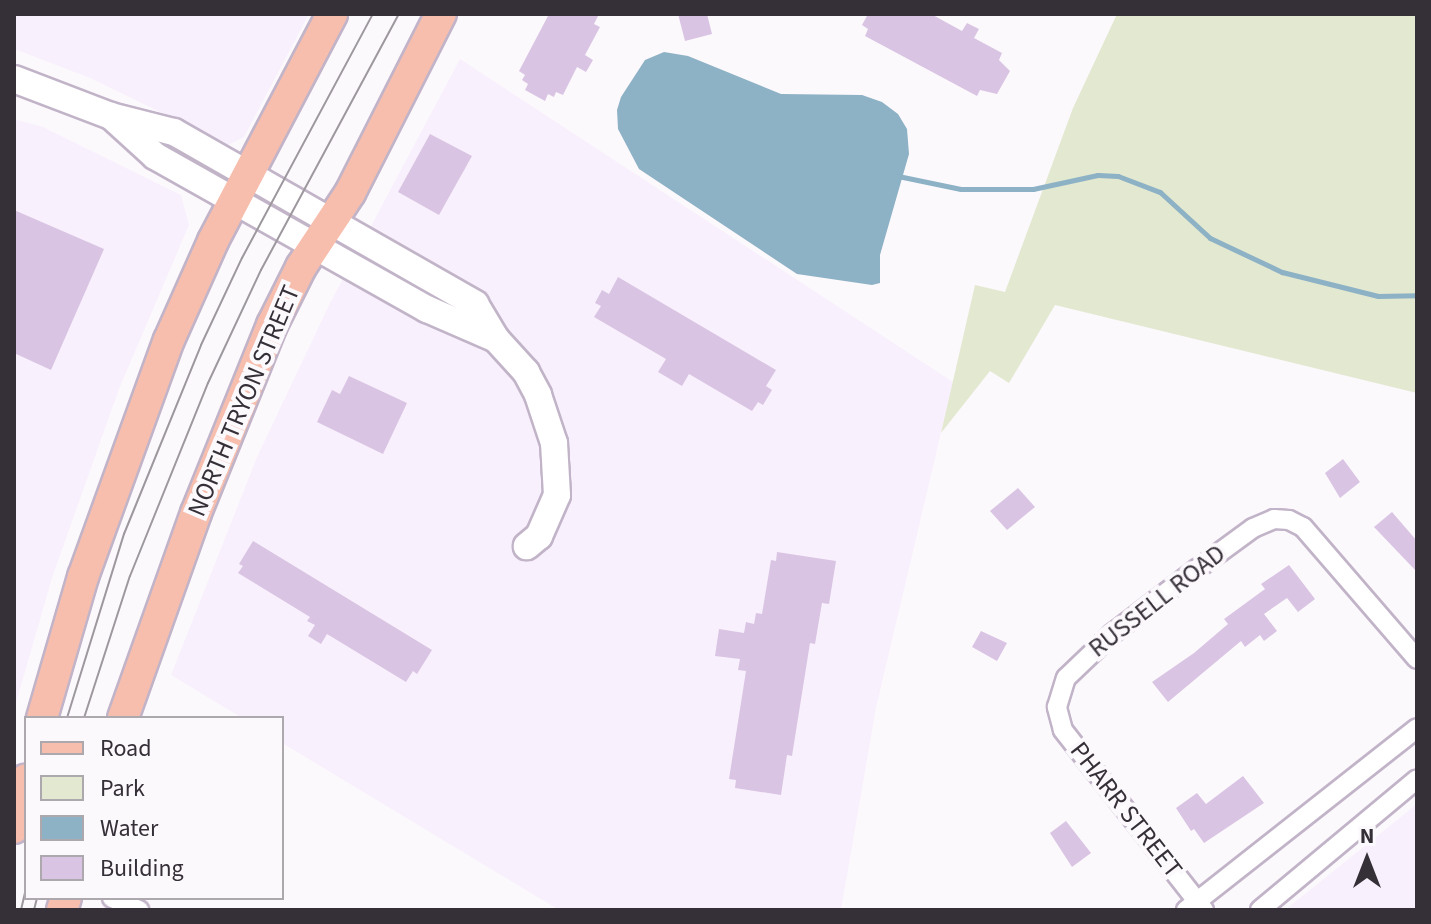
<!DOCTYPE html>
<html>
<head>
<meta charset="utf-8">
<style>
  body { margin:0 }
  #map { position:relative; width:1431px; height:924px; overflow:hidden; background:#fcf9fd; font-family:"Source Sans 3",sans-serif }
  div>[style] { position:absolute }
  [style*='--x'] { left:calc(var(--x)*1px); top:calc(var(--y)*1px); width:calc(var(--w)*1px); rotate:calc(var(--a)*1deg) }
  .built>* { inset:0; background:#f8f0fc }
  .green>* { inset:0; background:#e3e8d0 }
  .water>* { inset:0; background:#8db1c5 }
  .stream>* { height:5px; margin:-2.5px; padding:0 2.5px; transform-origin:2.5px; border-radius:2.5px; background:#8db1c5 }
  .building>* { inset:0; background:#dac4e3 }
  .roads { filter:drop-shadow(2px 0 #c2b4c8) drop-shadow(-2px 0 #c2b4c8) drop-shadow(0 2px #c2b4c8) drop-shadow(0 -2px #c2b4c8) }
  .street>* { height:18px; margin:-9px; padding:0 9px; transform-origin:9px; border-radius:9px; background:#fff }
  .secondary>* { height:26px; margin:-13px; padding:0 13px; transform-origin:13px; border-radius:13px; background:#fff }
  .primary>* { height:30px; margin:-15px; padding:0 15px; transform-origin:15px; border-radius:15px; background:#f7bead }
  .tram>* { height:2px; margin:-1px; padding:0 1px; transform-origin:1px; border-radius:1px; background:#9d989e }
  span { translate:-50% -50%; white-space:nowrap; text-align:center; line-height:1.15; -webkit-text-stroke:8px #fcf9fd; paint-order:stroke }
  .street-label { font-size:26px; color:#352f37 }
  .frame { position:absolute; inset:0; border:16px solid #352f37; pointer-events:none }
  .legend { position:absolute; left:24px; top:716px; width:260px; height:184px; box-sizing:border-box; background:#fcf9fd; border:2px solid #aca8ae; margin:0; padding:10px 14px; list-style:none; font-size:24px; color:#352f37 }
  .legend li { display:flex; align-items:center; gap:16px; height:40px }
  .legend b { width:40px; border:2px solid #aca8ae }
  .north { position:absolute; left:1327px; top:820px; width:80px; height:80px; -webkit-text-stroke:6px #fcf9fd; paint-order:stroke; rotate:0deg; font-size:22px; font-weight:700; line-height:32px; text-align:center; color:#352f37 }
  .north::after { content:''; display:block; margin:auto; width:28px; height:36px; background:#352f37; clip-path:polygon(50% 0,100% 100%,50% 72%,0 100%) }
</style>
</head>
<body>
<div id="map">
  <div class="built">
    <i style="clip-path:polygon(14px 14px,309px 14px,244px 137px,228px 145px,90px 78px,14px 49px)"></i>
    <i style="clip-path:polygon(460px 59px,953px 382px,876px 708px,841px 910px,559px 910px,282px 743px,282px 718px,242px 718px,171px 675px,257px 457px,330px 303px)"></i>
    <i style="clip-path:polygon(14px 119px,43px 127px,181px 195px,189px 225px,119px 389px,52px 578px,14px 710px)"></i>
    <i style="clip-path:polygon(1417px 804px,1417px 910px,1285px 910px)"></i>
  </div>
  <div class="green">
    <i style="clip-path:polygon(1117px 14px,1417px 14px,1417px 393px,1055px 305px,1009px 383px,990px 371px,941px 433px,975px 285px,1005px 292px,1073px 108px)"></i>
  </div>
  <div class="water">
    <i style="clip-path:polygon(664px 52px,688px 56px,781px 94px,862px 95px,882px 102px,898px 114px,907px 129px,909px 154px,880px 255px,880px 283px,872px 285px,797px 274px,639px 169px,618px 129px,617px 110px,621px 97px,645px 60px)"></i>
  </div>
  <div class="stream">
    <i style="--x:898;--y:176;--w:64;--a:11.7"></i>
    <i style="--x:961;--y:189;--w:72;--a:0"></i>
    <i style="--x:1033;--y:189;--w:66;--a:-12.2"></i>
    <i style="--x:1098;--y:175;--w:20;--a:3"></i>
    <i style="--x:1118;--y:176;--w:45;--a:20.9"></i>
    <i style="--x:1160;--y:192;--w:68;--a:42.6"></i>
    <i style="--x:1210;--y:238;--w:80;--a:25.3"></i>
    <i style="--x:1282;--y:272;--w:99;--a:14"></i>
    <i style="--x:1378;--y:296;--w:39;--a:-1"></i>
  </div>
  <div class="building">
    <i style="clip-path:polygon(549px 14px,599px 14px,594px 24px,600px 27px,585px 55px,593px 60px,586px 72px,577px 67px,563px 95px,556px 92px,554px 97px,548px 94px,545px 101px,525px 90px,528px 84px,522px 80px,525px 75px,519px 71px)"></i>
    <i style="clip-path:polygon(678px 14px,707px 14px,712px 34px,685px 41px)"></i>
    <i style="clip-path:polygon(868px 14px,931px 14px,962px 31px,967px 23px,979px 29px,974px 38px,1002px 53px,999px 60px,1010px 71px,997px 94px,980px 90px,977px 96px,865px 36px,868px 29px,862px 25px)"></i>
    <i style="clip-path:polygon(430px 134px,472px 156px,439px 215px,398px 192px)"></i>
    <i style="clip-path:polygon(14px 210px,104px 249px,51px 370px,14px 353px)"></i>
    <i style="clip-path:polygon(618px 277px,776px 370px,766px 386px,772px 390px,763px 405px,758px 402px,752px 411px,689px 374px,682px 386px,658px 372px,666px 359px,594px 317px,601px 306px,595px 303px,602px 290px,609px 294px)"></i>
    <i style="clip-path:polygon(349px 376px,407px 403px,383px 454px,317px 422px,332px 390px,340px 394px)"></i>
    <i style="clip-path:polygon(1343px 459px,1360px 482px,1340px 498px,1325px 473px)"></i>
    <i style="clip-path:polygon(1018px 488px,1035px 507px,1007px 530px,990px 511px)"></i>
    <i style="clip-path:polygon(1392px 512px,1417px 541px,1417px 572px,1374px 527px)"></i>
    <i style="clip-path:polygon(253px 541px,432px 650px,417px 674px,413px 671px,406px 682px,327px 634px,321px 644px,308px 636px,315px 625px,307px 621px,310px 617px,238px 573px,243px 566px,239px 564px)"></i>
    <i style="clip-path:polygon(777px 552px,836px 561px,829px 604px,822px 603px,815px 644px,810px 643px,792px 756px,787px 755px,781px 795px,735px 788px,736px 780px,729px 779px,746px 671px,738px 670px,740px 659px,715px 656px,719px 629px,744px 633px,746px 622px,754px 624px,756px 613px,762px 614px,771px 560px,776px 561px)"></i>
    <i style="clip-path:polygon(1289px 565px,1315px 599px,1298px 612px,1287px 598px,1264px 614px,1277px 631px,1264px 641px,1260px 635px,1245px 647px,1241px 641px,1168px 702px,1152px 682px,1194px 653px,1228px 624px,1224px 619px,1265px 589px,1261px 584px)"></i>
    <i style="clip-path:polygon(981px 631px,1007px 643px,997px 661px,972px 647px)"></i>
    <i style="clip-path:polygon(1243px 776px,1264px 803px,1204px 843px,1194px 829px,1191px 831px,1176px 808px,1197px 793px,1206px 804px)"></i>
    <i style="clip-path:polygon(1066px 821px,1091px 853px,1072px 867px,1050px 833px)"></i>
  </div>
  <div class="roads">
    <div class="street">
      <i style="--x:112;--y:898;--w:30;--a:24"></i>
      <i style="--x:1186;--y:910;--w:294;--a:-38.2"></i>
      <i style="--x:1204;--y:910;--w:229;--a:-128.1"></i>
      <i style="--x:1063;--y:730;--w:24;--a:-105"></i>
      <i style="--x:1057;--y:707;--w:30;--a:-73"></i>
      <i style="--x:1066;--y:678;--w:64;--a:-43.7"></i>
      <i style="--x:1112;--y:634;--w:107;--a:-37.4"></i>
      <i style="--x:1197;--y:569;--w:69;--a:-36.2"></i>
      <i style="--x:1253;--y:528;--w:23;--a:-23"></i>
      <i style="--x:1274;--y:519;--w:15;--a:4"></i>
      <i style="--x:1289;--y:520;--w:16;--a:27"></i>
      <i style="--x:1303;--y:527;--w:174;--a:49.2"></i>
      <i style="--x:1260;--y:910;--w:204;--a:-39.8"></i>
    </div>
    <div class="secondary">
      <i style="--x:14;--y:79;--w:104;--a:20.9"></i>
      <i style="--x:111;--y:116;--w:65;--a:14.3"></i>
      <i style="--x:174;--y:132;--w:347;--a:29.7"></i>
      <i style="--x:475;--y:304;--w:41;--a:59"></i>
      <i style="--x:496;--y:339;--w:45;--a:47.7"></i>
      <i style="--x:526;--y:372;--w:26;--a:62"></i>
      <i style="--x:538;--y:395;--w:51;--a:71.6"></i>
      <i style="--x:554;--y:443;--w:52;--a:86.7"></i>
      <i style="--x:557;--y:495;--w:45;--a:113.7"></i>
      <i style="--x:539;--y:536;--w:16;--a:140"></i>
      <i style="--x:111;--y:116;--w:59;--a:42.3"></i>
      <i style="--x:155;--y:156;--w:312;--a:29.4"></i>
      <i style="--x:427;--y:309;--w:75;--a:23.5"></i>
    </div>
    <div class="primary">
      <i style="--x:42;--y:718;--w:147;--a:-73.8"></i>
      <i style="--x:83;--y:577;--w:252;--a:-70.1"></i>
      <i style="--x:169;--y:340;--w:108;--a:-66"></i>
      <i style="--x:213;--y:241;--w:256;--a:-62.3"></i>
      <i style="--x:123;--y:718;--w:218;--a:-70.4"></i>
      <i style="--x:196;--y:513;--w:203;--a:-68"></i>
      <i style="--x:272;--y:325;--w:65;--a:-63.4"></i>
      <i style="--x:301;--y:267;--w:89;--a:-56.5"></i>
      <i style="--x:350;--y:193;--w:201;--a:-63.1"></i>
      <i style="--x:14;--y:828;--w:50;--a:-76.2"></i>
      <i style="--x:62;--y:910;--w:13;--a:-72"></i>
    </div>
  </div>
  <div class="tram">
    <i style="--x:67;--y:718;--w:193;--a:-72.8"></i>
    <i style="--x:124;--y:534;--w:204;--a:-67.8"></i>
    <i style="--x:201;--y:345;--w:96;--a:-64.8"></i>
    <i style="--x:242;--y:258;--w:277;--a:-61.8"></i>
    <i style="--x:84;--y:718;--w:149;--a:-72.1"></i>
    <i style="--x:130;--y:576;--w:208;--a:-68"></i>
    <i style="--x:208;--y:383;--w:125;--a:-64.9"></i>
    <i style="--x:261;--y:270;--w:291;--a:-61.7"></i>
    <i style="--x:21;--y:910;--w:23;--a:-77"></i>
    <i style="--x:34;--y:910;--w:12;--a:-76"></i>
  </div>
  <div class="street-label">
    <span style="left:244px;top:401px;rotate:-67deg">NORTH TRYON STREET</span>
    <span style="left:1157px;top:601px;rotate:-38deg">RUSSELL ROAD</span>
    <span style="left:1126px;top:810px;rotate:52deg">PHARR STREET</span>
  </div>
  <div class="frame"></div>
  <ul class="legend">
  <li><b style="height:10px;background:#f7bead"></b>Road</li>
  <li><b style="height:22px;background:#e3e8d0"></b>Park</li>
  <li><b style="height:22px;background:#8db1c5"></b>Water</li>
  <li><b style="height:22px;background:#dac4e3"></b>Building</li>
  </ul>
  <div class="north">N</div>
</div>
</body>
</html>
